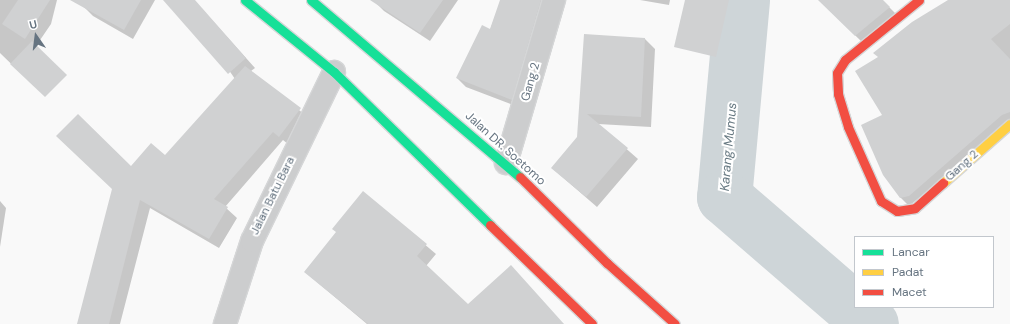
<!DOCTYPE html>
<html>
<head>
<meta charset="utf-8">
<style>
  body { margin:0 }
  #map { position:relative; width:1010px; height:324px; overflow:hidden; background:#f9f9f9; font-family:"DM Sans",sans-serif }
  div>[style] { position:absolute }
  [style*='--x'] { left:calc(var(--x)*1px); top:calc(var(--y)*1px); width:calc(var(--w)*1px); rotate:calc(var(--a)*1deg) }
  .shadow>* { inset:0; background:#0003 }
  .river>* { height:55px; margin:-27.5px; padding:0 27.5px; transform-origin:27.5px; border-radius:27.5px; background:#ced5d8 }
  .building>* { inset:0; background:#d0d1d2 }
  .roads { filter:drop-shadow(1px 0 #d5d6d7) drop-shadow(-1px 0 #d5d6d7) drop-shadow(0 1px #d5d6d7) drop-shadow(0 -1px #d5d6d7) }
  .street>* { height:22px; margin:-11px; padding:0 11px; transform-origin:11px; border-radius:11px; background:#cccdce }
  .fast>* { height:9px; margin:-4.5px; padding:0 4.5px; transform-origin:4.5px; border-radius:4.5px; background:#16e098 }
  .slow>* { height:9px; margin:-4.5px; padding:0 4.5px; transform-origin:4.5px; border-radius:4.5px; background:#ffcf43 }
  .jam>* { height:9px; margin:-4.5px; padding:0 4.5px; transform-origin:4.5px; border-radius:4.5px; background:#f24e42 }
  span { translate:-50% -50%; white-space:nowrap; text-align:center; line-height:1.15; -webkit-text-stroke:4px #fff; paint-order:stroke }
  .street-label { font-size:12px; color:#667481 }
  .water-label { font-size:13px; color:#677982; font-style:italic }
  .legend { position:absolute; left:854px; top:236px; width:140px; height:72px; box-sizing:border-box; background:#fff; border:1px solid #c2c7cd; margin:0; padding:5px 7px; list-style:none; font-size:12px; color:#667481 }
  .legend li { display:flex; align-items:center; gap:8px; height:20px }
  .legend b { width:20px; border:1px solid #c2c7cd }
  .north { position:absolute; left:16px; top:16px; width:40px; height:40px; -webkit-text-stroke:3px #fff; paint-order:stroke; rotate:346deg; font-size:11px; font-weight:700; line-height:16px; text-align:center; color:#667481 }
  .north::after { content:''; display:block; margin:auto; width:14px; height:18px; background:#667481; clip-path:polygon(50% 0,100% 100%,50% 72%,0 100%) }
</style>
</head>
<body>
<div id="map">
  <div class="shadow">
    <i style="clip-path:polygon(0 0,57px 0,51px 24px,36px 46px,34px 86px,0 53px)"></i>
    <i style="clip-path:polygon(88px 0,155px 0,133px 39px,93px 16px,84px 7px)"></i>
    <i style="clip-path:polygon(181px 0,194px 0,255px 68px,251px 71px,310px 119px,289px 145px,283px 140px,225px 207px,237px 218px,219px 248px,150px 208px,120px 324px,78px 324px,131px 167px,165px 157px,235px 79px)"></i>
    <i style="clip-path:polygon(377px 0,458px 0,430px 41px,384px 11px,375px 2px)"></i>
    <i style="clip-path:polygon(501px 0,555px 0,521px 108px,466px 87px,457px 78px,490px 30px)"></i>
    <i style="clip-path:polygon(640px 0,670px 0,669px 5px)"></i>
    <i style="clip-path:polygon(819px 0,882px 0,897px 15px,863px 43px)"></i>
    <i style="clip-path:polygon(950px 0,1010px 0,1010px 124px,909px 206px,900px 197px,883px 115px,879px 58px)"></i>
    <i style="clip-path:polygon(585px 35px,645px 39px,655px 49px,651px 127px,598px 124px,638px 159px,597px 207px,552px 168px,578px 138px)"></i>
    <i style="clip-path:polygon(364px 193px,436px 254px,426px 266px,468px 305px,564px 324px,367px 324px,305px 272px,337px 233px)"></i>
    <i style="clip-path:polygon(0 201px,6px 208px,0 247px)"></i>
  </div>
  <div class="river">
    <i style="--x:742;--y:0;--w:198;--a:95.2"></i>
    <i style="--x:724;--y:197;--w:194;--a:40.8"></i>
  </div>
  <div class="building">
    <i style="clip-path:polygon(18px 0,50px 0,25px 39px,2px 24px)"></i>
    <i style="clip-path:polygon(70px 0,141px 0,124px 30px)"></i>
    <i style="clip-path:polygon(163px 0,195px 0,246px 58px,228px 74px)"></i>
    <i style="clip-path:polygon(370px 0,443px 0,420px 33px)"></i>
    <i style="clip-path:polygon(500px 0,541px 0,512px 100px,456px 78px,482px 25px,490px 29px)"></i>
    <i style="clip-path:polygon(685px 0,729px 0,716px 57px,674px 47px)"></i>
    <i style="clip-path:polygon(818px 0,883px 0,890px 7px,855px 36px)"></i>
    <i style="clip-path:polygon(948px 0,1010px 0,1010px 24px,991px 39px,1010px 59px,1010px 112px,1002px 115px,909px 196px,900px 198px,883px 175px,861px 125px,882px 115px,855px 71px,878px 57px,873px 53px,912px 22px)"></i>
    <i style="clip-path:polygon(584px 34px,645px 38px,641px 117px,587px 114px,628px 148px,586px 197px,551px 168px,577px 137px)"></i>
    <i style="clip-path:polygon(32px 41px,67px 75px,45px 97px,10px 64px)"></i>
    <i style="clip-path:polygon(245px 66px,301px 108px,279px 137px,273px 132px,214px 199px,228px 207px,209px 239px,140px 200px,109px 324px,77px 324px,112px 189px,56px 136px,78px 114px,131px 166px,151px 143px,165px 155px)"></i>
    <i style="clip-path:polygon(363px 191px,427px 244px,417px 256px,468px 304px,511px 265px,564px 324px,368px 324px,304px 272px,336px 232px,332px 229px)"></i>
  </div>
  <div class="roads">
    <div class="street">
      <i style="--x:506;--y:163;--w:170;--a:-73.6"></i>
      <i style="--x:225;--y:324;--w:87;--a:-72"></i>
      <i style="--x:252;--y:241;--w:188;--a:-64.1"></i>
    </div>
    <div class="fast">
      <i style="--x:245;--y:0;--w:114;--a:39"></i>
      <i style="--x:334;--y:72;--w:219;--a:44.4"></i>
      <i style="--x:311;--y:0;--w:274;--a:40.3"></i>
    </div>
    <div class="slow">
      <i style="--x:943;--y:183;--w:89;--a:-41.4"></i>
    </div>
    <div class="jam">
      <i style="--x:919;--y:0;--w:95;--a:141"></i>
      <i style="--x:845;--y:60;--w:15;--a:122"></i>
      <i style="--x:837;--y:73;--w:21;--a:87"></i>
      <i style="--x:838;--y:94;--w:34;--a:73"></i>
      <i style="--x:848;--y:127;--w:81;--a:66"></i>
      <i style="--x:881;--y:201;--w:19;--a:32"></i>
      <i style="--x:897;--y:211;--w:18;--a:-9"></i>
      <i style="--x:915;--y:208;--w:38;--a:-42"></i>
      <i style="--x:520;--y:177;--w:122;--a:44.7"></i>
      <i style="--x:607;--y:263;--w:91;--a:41.9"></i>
      <i style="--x:490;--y:225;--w:142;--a:44.1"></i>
    </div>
  </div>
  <div class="street-label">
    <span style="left:531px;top:82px;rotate:-74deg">Gang 2</span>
    <span style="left:505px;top:149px;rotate:42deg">Jalan DR. Soetomo</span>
    <span style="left:962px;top:166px;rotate:-42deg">Gang 2</span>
    <span style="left:273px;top:196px;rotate:-64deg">Jalan Batu Bara</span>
  </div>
  <div class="water-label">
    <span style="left:729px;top:147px;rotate:-85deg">Karang Mumus</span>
  </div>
  <ul class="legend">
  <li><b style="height:5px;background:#16e098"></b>Lancar</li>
  <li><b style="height:5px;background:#ffcf43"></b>Padat</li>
  <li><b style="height:5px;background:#f24e42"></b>Macet</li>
  </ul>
  <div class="north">U</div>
</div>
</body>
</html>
